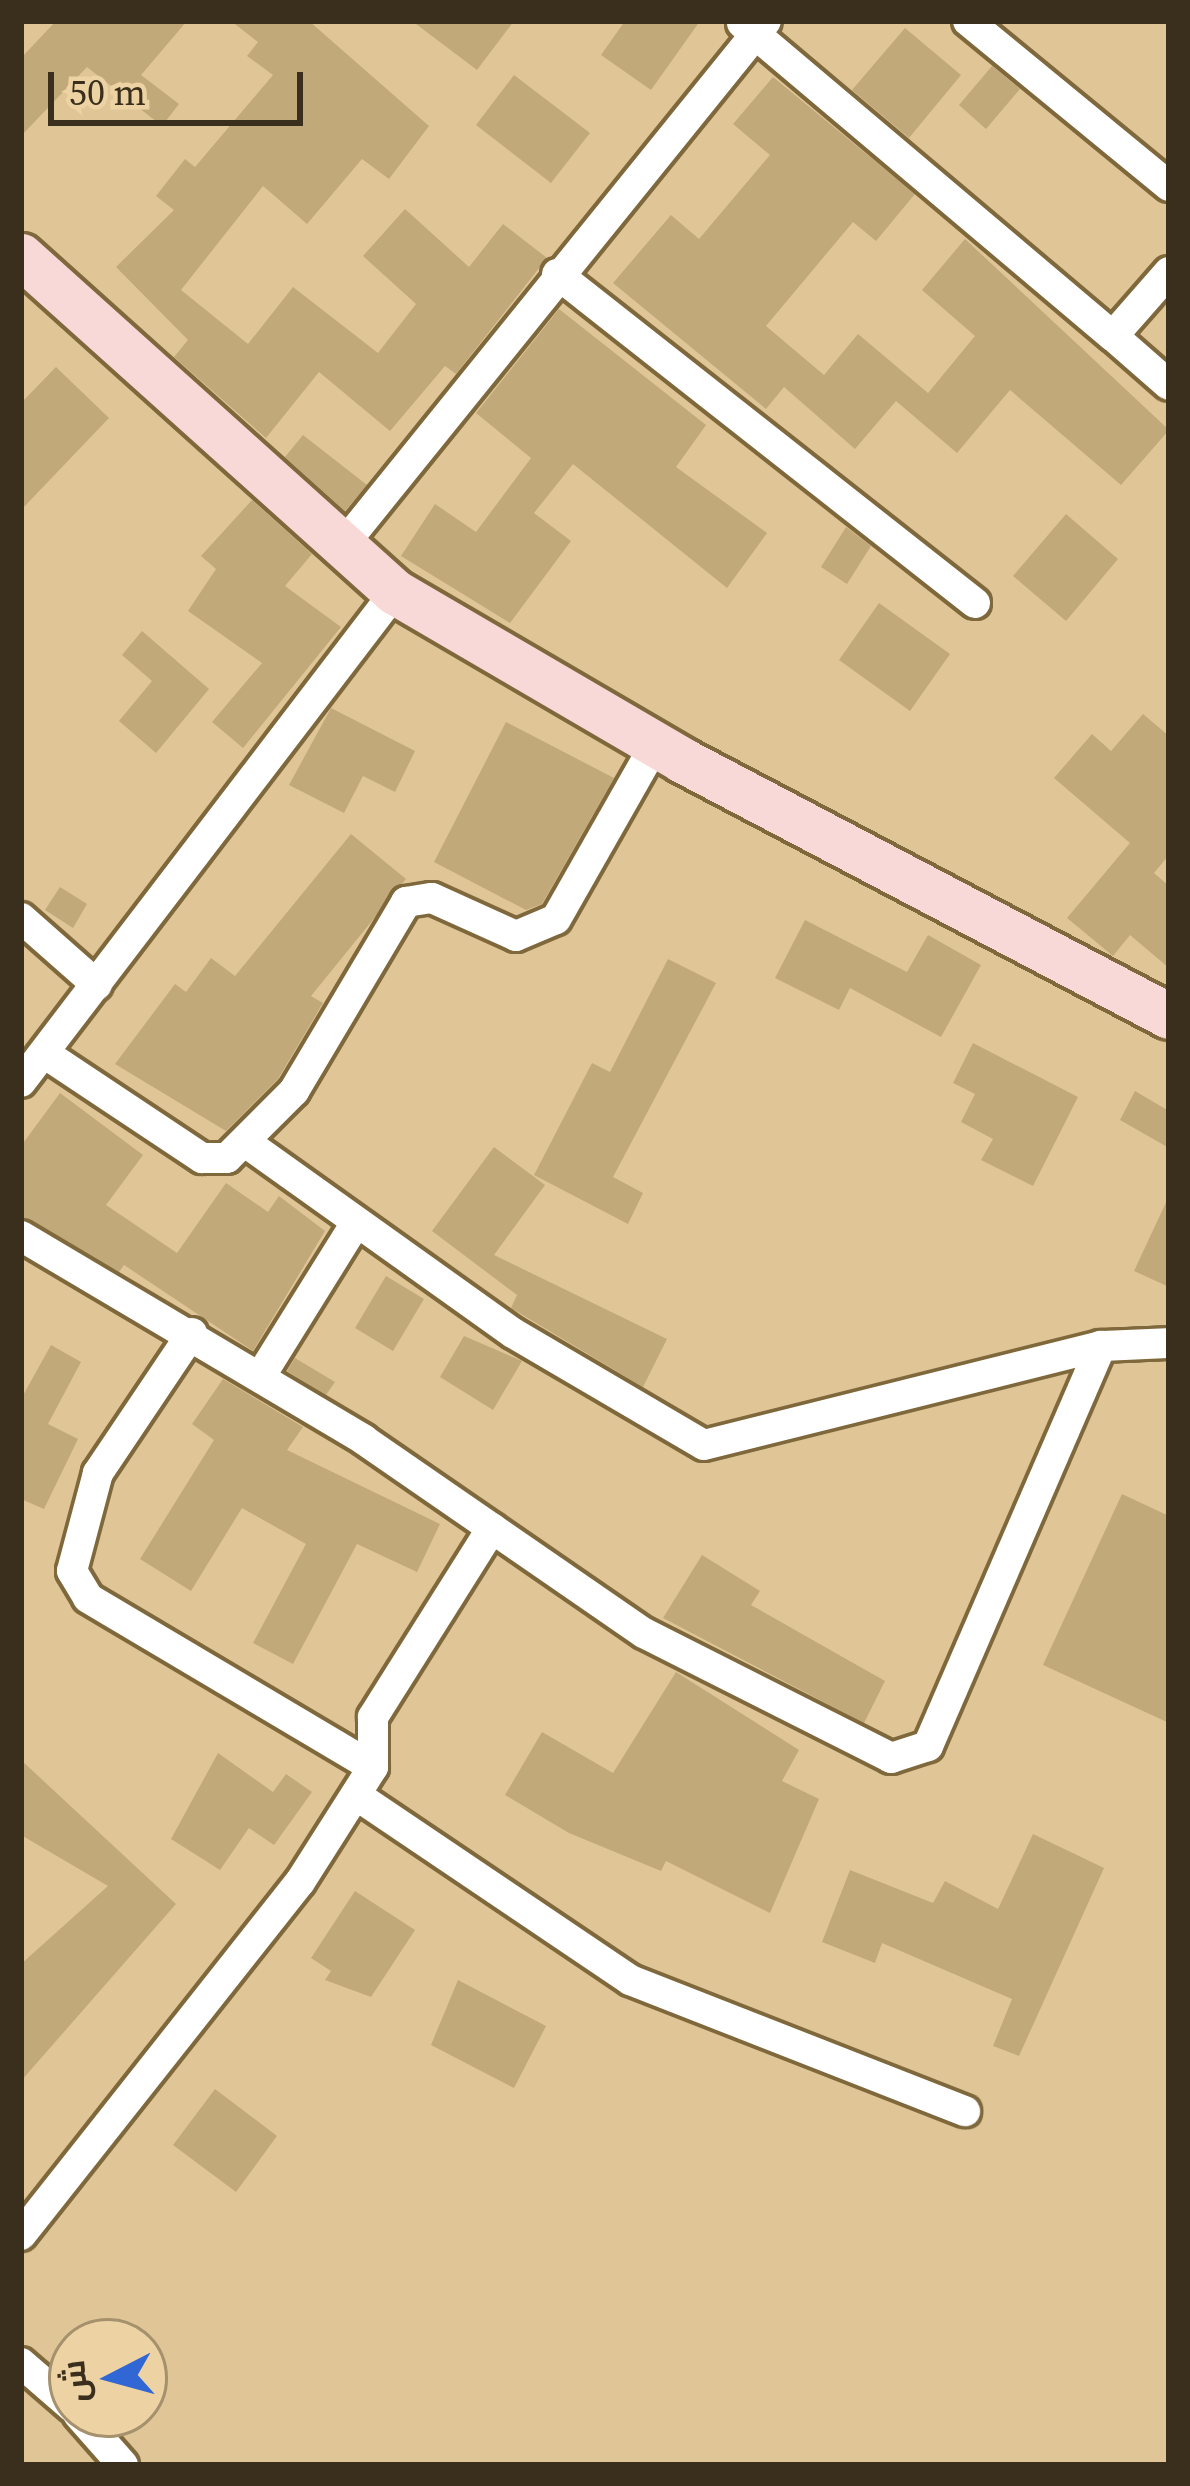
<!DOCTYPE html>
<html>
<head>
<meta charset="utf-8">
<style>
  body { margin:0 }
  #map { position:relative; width:1190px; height:2486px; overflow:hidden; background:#e0c697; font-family:"Source Serif 4",Cairo,serif }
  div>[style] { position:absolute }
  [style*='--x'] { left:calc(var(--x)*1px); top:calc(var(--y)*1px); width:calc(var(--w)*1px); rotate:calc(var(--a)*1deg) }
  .building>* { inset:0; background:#c2a97a }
  .roads { filter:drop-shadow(3px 0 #7f683b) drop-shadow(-3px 0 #7f683b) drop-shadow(0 3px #7f683b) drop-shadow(0 -3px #7f683b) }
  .street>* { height:30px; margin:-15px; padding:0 15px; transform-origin:15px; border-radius:15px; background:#fff }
  .secondary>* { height:45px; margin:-22.5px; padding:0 22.5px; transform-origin:22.5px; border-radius:22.5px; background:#f8d9d8 }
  span { translate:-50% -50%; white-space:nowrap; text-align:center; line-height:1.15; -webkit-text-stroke:9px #edd3a3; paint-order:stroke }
  .frame { position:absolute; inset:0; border:24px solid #392f1c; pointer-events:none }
  .north { position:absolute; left:48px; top:2318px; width:120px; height:120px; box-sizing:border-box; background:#edd3a3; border:3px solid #a5916d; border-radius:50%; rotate:264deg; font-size:33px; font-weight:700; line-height:48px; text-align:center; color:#392f1c }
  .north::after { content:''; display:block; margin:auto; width:42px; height:54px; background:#3067d5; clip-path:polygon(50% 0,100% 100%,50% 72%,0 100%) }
  .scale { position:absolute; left:48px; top:72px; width:255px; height:54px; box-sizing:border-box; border:6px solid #392f1c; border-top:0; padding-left:15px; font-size:36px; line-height:42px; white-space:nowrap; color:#392f1c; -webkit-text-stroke:9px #edd3a3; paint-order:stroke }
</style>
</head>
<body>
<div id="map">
  <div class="building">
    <i style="clip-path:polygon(56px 21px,187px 21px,141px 75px,179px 104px,162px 126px,87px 67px,21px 136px,21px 58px)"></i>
    <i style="clip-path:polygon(231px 21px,309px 21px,429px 126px,389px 179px,362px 159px,307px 224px,263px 186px,181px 290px,248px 344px,293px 287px,378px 353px,416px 304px,363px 256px,405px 209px,469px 267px,503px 224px,547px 258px,456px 374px,445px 366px,390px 431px,319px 372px,266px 438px,174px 357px,188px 340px,116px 267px,174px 210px,156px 196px,185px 159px,195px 167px,273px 75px,247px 56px,258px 42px)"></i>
    <i style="clip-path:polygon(412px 21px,514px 21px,477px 70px)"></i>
    <i style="clip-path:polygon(625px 21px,700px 21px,651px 90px,601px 55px)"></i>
    <i style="clip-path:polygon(905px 28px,961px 75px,909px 138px,852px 90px)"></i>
    <i style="clip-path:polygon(992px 66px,1020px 89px,986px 129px,959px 105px)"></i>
    <i style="clip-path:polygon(514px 75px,590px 133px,551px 183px,476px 125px)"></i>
    <i style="clip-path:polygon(773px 77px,915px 194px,876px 241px,853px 222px,766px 326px,824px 375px,858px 334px,928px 393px,975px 336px,922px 290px,965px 239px,1169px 430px,1121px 485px,1010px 390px,957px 453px,896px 401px,855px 449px,784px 387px,766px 409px,613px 283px,671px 215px,699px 239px,770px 155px,733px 124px)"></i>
    <i style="clip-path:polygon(559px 309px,706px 425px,676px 467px,767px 533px,727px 588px,573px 464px,534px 513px,571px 541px,510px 623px,401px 556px,435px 504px,476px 532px,531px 458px,476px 413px)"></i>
    <i style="clip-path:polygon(56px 367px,109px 418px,21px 510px,21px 403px)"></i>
    <i style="clip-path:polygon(303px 435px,367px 485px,345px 511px,285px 457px)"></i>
    <i style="clip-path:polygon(252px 500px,312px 554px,285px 586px,341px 627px,243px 748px,212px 722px,262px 663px,188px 611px,216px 569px,201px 556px)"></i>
    <i style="clip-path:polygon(1066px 514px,1118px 559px,1066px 621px,1013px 576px)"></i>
    <i style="clip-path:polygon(846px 527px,871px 546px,847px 584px,821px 567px)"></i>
    <i style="clip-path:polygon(879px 603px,950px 654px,910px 711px,839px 660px)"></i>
    <i style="clip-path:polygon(142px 631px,209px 689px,156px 753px,119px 721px,152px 681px,122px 655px)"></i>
    <i style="clip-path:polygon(331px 708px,415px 751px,395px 792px,363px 776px,344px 813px,289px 785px)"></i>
    <i style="clip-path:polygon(1143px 714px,1169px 736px,1169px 855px,1154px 873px,1169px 886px,1169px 968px,1130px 935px,1113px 956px,1067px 918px,1130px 843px,1054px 778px,1092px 734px,1111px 751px)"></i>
    <i style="clip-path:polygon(506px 722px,614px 778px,542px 904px,526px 910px,434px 862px)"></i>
    <i style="clip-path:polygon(351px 834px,406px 879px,311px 996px,323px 1003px,278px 1079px,226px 1131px,115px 1064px,175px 984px,186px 992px,211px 958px,235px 976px)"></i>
    <i style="clip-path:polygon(60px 887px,87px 904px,73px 928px,45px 910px)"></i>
    <i style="clip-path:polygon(805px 920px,907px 972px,928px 935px,981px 965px,941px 1037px,850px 988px,839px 1010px,775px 978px)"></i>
    <i style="clip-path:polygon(668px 959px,716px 983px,613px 1177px,643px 1193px,628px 1224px,534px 1175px,592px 1063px,610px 1072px)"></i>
    <i style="clip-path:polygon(973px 1043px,1078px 1097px,1033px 1186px,981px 1160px,993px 1139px,961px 1122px,975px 1094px,953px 1083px)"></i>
    <i style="clip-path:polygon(1135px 1091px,1169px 1111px,1169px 1148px,1120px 1120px)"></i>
    <i style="clip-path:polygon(60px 1093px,143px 1155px,106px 1205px,177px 1253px,226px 1183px,268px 1212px,279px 1196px,325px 1231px,253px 1351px,124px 1265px,119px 1272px,21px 1217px,21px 1146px)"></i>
    <i style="clip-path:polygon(494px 1147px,545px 1185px,494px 1255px,667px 1339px,643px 1387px,511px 1308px,517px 1295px,432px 1231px)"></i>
    <i style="clip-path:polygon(1169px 1196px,1169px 1287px,1134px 1271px)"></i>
    <i style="clip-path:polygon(386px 1276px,424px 1299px,393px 1351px,355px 1328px)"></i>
    <i style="clip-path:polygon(464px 1336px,522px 1361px,493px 1410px,440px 1377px)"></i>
    <i style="clip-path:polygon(51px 1345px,81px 1362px,48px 1424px,78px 1439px,44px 1509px,21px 1499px,21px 1399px)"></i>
    <i style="clip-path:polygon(295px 1358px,335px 1382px,326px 1395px,287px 1371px)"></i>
    <i style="clip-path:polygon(223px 1379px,303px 1427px,287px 1450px,440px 1524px,417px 1572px,357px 1544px,293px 1664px,253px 1643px,306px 1544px,242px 1508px,191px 1591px,140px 1559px,214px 1440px,192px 1424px)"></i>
    <i style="clip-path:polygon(1122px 1494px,1169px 1516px,1169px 1723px,1043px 1665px)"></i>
    <i style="clip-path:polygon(702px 1555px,760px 1591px,751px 1605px,885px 1681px,864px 1723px,663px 1618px)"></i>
    <i style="clip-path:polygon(676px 1672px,799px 1750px,782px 1781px,819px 1799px,770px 1913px,666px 1861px,661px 1871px,569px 1833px,505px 1795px,542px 1732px,613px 1773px)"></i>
    <i style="clip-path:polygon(218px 1753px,273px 1792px,286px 1774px,312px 1792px,274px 1845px,249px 1828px,220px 1870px,171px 1839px)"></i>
    <i style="clip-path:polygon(21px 1760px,176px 1904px,21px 2081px,21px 1964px,108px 1886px,21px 1835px)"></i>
    <i style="clip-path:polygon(1033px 1834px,1104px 1868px,1019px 2056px,993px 2046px,1012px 1999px,882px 1943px,875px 1963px,822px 1942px,850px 1870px,933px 1903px,945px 1881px,998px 1909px)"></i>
    <i style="clip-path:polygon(355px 1891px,415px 1930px,371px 1997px,325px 1980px,331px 1971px,311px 1958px)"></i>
    <i style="clip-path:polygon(458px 1980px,546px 2026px,514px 2088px,431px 2045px)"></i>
    <i style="clip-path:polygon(215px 2089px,277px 2136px,236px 2192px,173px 2145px)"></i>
  </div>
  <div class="roads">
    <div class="street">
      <i style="--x:968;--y:21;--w:260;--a:39.4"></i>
      <i style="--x:742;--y:23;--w:485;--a:40.2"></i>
      <i style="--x:1169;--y:272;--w:85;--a:131.2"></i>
      <i style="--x:1113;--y:336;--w:74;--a:41.2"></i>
      <i style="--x:557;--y:274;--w:532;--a:38.21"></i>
      <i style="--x:343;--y:545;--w:673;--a:-51.09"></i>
      <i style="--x:21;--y:918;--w:101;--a:41.4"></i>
      <i style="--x:44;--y:1053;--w:190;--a:33.6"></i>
      <i style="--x:202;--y:1158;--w:25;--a:0"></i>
      <i style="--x:227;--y:1158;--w:95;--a:-45"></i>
      <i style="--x:294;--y:1091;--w:220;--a:-59.3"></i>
      <i style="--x:406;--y:902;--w:26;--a:-9"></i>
      <i style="--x:432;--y:898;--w:92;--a:24.3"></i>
      <i style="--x:516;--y:936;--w:43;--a:-23"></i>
      <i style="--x:556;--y:919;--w:200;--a:-60.4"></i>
      <i style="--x:21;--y:1082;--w:616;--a:-52.65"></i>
      <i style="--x:248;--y:1144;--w:325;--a:35.5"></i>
      <i style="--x:513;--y:1333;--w:221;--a:30.4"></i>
      <i style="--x:704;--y:1445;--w:409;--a:-14"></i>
      <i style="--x:21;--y:1236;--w:399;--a:30.7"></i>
      <i style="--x:364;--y:1440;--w:340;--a:34.6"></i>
      <i style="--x:644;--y:1633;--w:277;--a:26.8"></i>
      <i style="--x:891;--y:1758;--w:39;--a:-18"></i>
      <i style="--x:928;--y:1746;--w:436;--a:-66.6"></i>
      <i style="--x:1101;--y:1346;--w:68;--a:-2.5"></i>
      <i style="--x:192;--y:1333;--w:169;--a:123.9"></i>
      <i style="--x:98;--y:1473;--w:101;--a:104.9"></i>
      <i style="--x:72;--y:1571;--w:31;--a:59"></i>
      <i style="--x:88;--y:1598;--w:331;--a:30.7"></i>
      <i style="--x:260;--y:1377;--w:181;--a:-58.1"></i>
      <i style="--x:356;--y:1795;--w:331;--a:34"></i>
      <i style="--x:630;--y:1980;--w:360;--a:21.4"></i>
      <i style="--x:21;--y:2235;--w:450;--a:-51.7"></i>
      <i style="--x:300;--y:1882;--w:136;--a:-57.6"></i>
      <i style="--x:373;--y:1767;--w:50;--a:-90"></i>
      <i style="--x:373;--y:1717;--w:223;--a:-57.8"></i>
      <i style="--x:21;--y:2363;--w:67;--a:40.8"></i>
      <i style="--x:78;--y:2414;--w:68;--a:48.6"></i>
    </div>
    <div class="secondary">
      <i style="--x:21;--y:256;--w:503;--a:41.94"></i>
      <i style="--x:395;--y:592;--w:333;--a:30.3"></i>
      <i style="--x:682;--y:760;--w:550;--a:27.73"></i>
    </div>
  </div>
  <div class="frame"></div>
  <div class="north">ش</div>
  <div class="scale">50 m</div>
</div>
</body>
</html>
